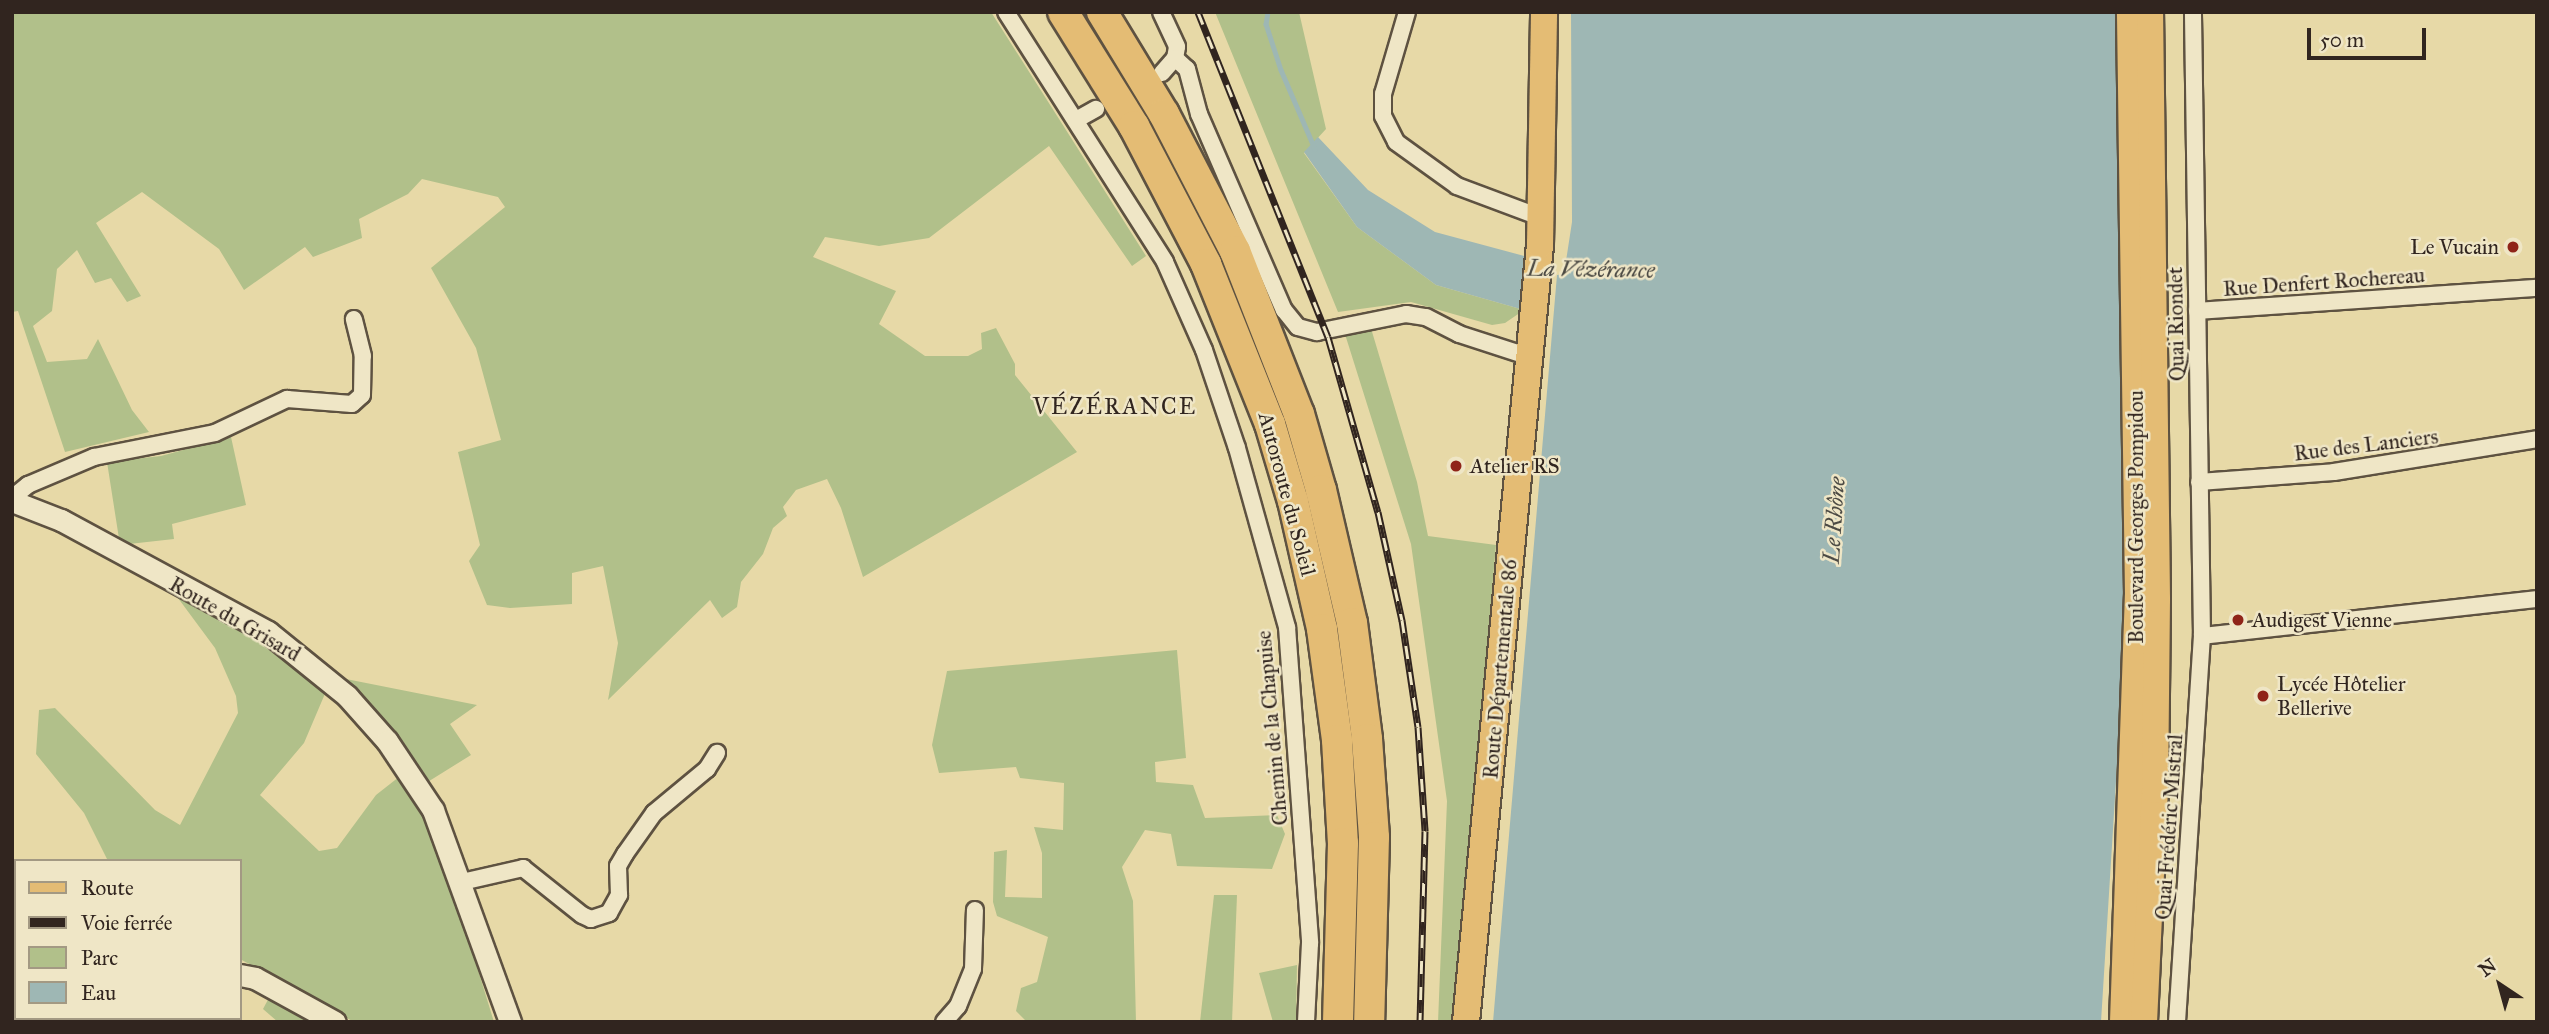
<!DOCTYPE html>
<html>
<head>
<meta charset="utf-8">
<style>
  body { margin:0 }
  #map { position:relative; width:2549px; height:1034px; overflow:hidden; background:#e7d9a7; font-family:"IM FELL Great Primer",serif }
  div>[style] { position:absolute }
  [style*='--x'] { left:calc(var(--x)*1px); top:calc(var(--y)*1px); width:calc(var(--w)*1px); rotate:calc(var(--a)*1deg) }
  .green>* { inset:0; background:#b1c08a }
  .water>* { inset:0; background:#9eb7b4 }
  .stream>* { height:4.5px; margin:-2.25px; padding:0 2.25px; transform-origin:2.25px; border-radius:2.25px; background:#9eb7b4 }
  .roads { filter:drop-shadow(2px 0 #5e5241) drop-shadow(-2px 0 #5e5241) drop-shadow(0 2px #5e5241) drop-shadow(0 -2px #5e5241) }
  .minor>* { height:16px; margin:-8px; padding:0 8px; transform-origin:8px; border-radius:8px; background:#efe6c6 }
  .tertiary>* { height:21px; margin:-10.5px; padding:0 10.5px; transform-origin:10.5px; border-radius:10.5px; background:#efe6c6 }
  .primary>* { height:26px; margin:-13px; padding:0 13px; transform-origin:13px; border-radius:13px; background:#e4bc74 }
  .motorway>* { height:30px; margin:-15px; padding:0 15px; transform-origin:15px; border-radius:15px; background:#e4bc74 }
  .rail>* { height:7px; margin-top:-3.5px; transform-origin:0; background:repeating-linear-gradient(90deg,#efe6c6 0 13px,#31251f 0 26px); box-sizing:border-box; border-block:2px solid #31251f }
  .dots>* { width:19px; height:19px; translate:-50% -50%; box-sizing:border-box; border:4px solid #efe6c6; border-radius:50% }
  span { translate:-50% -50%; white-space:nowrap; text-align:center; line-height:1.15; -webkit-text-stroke:5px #efe6c6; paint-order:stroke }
  .poi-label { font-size:21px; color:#31251f }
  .right { translate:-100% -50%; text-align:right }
  .left { translate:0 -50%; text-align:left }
  .street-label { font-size:21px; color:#31251f }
  .water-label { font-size:23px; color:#4c4a44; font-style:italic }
  .neighbourhood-label { font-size:23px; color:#31251f; letter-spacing:2px }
  .frame { position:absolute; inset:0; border:14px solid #31251f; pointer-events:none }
  .legend { position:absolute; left:14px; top:859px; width:228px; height:161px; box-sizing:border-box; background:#efe6c6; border:2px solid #a39983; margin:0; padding:9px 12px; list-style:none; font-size:21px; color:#31251f }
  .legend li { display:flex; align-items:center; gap:14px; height:35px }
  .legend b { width:35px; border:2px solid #a39983 }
  .north { position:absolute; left:2465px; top:950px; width:70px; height:70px; -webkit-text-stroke:5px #efe6c6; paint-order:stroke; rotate:324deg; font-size:19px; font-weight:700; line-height:28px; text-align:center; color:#31251f }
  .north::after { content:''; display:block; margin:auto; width:24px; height:32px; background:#31251f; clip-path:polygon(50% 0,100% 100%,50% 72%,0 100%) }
  .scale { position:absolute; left:2307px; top:28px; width:119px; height:32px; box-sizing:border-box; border:4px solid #31251f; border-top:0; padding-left:9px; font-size:21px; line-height:24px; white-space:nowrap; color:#31251f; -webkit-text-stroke:5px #efe6c6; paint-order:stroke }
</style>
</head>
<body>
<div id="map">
  <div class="green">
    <i style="clip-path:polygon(12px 12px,991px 12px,1146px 256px,1132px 266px,1049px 146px,929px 238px,879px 246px,825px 237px,813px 257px,896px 291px,879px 324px,925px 356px,968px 356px,982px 349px,981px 333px,996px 328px,1015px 364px,1015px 375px,1077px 452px,863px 577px,841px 508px,827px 479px,796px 490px,783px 507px,787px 516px,773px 528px,763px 554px,741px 582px,737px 607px,722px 618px,710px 600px,608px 700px,618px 643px,603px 566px,572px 573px,572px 604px,510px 608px,487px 605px,469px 561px,480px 545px,458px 452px,501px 440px,476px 348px,431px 268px,505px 207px,498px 197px,422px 179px,408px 194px,359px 219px,362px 238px,313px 257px,305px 247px,244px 290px,219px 249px,142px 192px,96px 223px,141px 296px,127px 302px,111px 278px,95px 283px,77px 250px,57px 269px,52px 311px,33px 326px,47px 362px,87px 359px,98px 339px,132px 410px,149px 432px,65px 452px,18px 311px,12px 312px)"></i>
    <i style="clip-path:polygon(1215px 12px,1299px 12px,1326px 129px,1304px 153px,1357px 227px,1436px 285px,1524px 310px,1505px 323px,1492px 325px,1411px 302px,1338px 312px)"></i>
    <i style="clip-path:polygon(1370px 325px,1417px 482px,1428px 536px,1496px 545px,1455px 1022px,1438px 1022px,1447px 801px,1411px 544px,1344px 331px)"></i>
    <i style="clip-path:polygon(231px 437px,246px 505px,172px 524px,174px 539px,120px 545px,107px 462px,161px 456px)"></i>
    <i style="clip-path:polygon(175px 594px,247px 632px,327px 689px,304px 743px,260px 795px,319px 851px,337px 848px,376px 795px,404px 773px,454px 892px,494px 1022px,354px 1022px,240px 959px,240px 861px,108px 861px,84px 813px,36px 754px,39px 710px,55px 708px,155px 810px,180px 825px,238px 713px,236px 696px,215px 648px)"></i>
    <i style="clip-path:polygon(1177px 650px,1186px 758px,1155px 762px,1156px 782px,1193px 785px,1205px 818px,1277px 815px,1285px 834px,1272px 869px,1177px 866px,1171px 834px,1145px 830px,1122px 867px,1133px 901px,1136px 1022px,1027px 1022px,1016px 1011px,1021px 988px,1037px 982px,1048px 937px,997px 916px,993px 902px,994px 852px,1007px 850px,1005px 897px,1042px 898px,1042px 853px,1034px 827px,1063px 830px,1064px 783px,1020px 778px,1016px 767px,939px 773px,932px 745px,947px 671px)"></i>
    <i style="clip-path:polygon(346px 679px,477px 705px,450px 724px,471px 755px,426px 783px)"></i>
    <i style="clip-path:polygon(1214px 895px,1237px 895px,1232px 1022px,1200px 1022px)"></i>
    <i style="clip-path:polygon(1297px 965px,1296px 1022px,1273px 1022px,1259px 973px)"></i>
    <i style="clip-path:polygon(270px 996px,314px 1022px,278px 1022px,263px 1009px)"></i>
  </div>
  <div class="water">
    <i style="clip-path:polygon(1571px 12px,2120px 12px,2125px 637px,2101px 1022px,1493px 1022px,1557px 275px,1564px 274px,1572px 222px)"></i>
    <i style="clip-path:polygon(1318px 137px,1368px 190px,1435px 232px,1528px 257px,1524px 310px,1436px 285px,1357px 227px,1304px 152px)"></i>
  </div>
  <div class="stream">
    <i style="--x:1268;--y:12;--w:12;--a:99"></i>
    <i style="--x:1266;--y:24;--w:48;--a:71.9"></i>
    <i style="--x:1281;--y:70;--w:86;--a:66.7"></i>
  </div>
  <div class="roads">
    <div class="minor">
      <i style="--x:1006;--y:12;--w:296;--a:57.5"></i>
      <i style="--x:1165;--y:262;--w:96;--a:66.1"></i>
      <i style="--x:1204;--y:350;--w:103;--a:71.4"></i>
      <i style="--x:1237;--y:448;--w:186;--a:74.4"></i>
      <i style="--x:1287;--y:627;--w:317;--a:85.8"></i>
      <i style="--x:1310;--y:943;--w:79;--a:92.9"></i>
      <i style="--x:1161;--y:12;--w:38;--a:65"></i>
      <i style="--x:1177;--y:47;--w:11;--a:100"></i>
      <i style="--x:1175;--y:58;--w:20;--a:131"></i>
      <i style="--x:1407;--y:12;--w:85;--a:106.3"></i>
      <i style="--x:1383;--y:94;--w:22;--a:90"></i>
      <i style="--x:1383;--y:116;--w:29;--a:63"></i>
      <i style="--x:1396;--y:142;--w:75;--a:35.8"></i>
      <i style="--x:1457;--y:186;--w:91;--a:20.6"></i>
      <i style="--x:1175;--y:58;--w:16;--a:43"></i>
      <i style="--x:1187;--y:69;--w:47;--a:75.1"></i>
      <i style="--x:1199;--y:114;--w:214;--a:66.6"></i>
      <i style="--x:1284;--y:310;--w:22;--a:51"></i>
      <i style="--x:1298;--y:327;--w:20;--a:15"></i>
      <i style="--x:1317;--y:332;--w:91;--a:-11.4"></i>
      <i style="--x:1406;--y:314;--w:20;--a:9"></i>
      <i style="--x:1426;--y:317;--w:37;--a:27"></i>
      <i style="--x:1459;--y:334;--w:75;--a:17.9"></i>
      <i style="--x:1076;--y:120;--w:23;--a:-29"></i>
      <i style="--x:2197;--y:311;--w:341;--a:-3.9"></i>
      <i style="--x:2199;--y:482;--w:135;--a:-4.2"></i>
      <i style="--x:2334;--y:472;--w:206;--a:-9.2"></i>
      <i style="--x:12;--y:498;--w:21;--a:-39"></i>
      <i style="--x:28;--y:485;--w:72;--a:-23"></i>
      <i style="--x:94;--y:457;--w:123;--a:-11.2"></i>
      <i style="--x:215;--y:433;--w:80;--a:-25.3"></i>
      <i style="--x:287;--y:399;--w:65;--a:4.4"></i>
      <i style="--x:352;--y:404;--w:13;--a:-42"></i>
      <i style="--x:362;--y:395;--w:39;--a:-89"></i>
      <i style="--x:363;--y:356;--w:38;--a:-104"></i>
      <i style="--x:2202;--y:636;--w:337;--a:-6.3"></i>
      <i style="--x:462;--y:882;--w:63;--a:-12.9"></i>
      <i style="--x:523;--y:868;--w:75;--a:38.5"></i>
      <i style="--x:582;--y:915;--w:10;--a:24"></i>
      <i style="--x:591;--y:919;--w:19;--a:-18"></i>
      <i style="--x:609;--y:913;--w:21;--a:-61"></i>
      <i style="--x:619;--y:895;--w:29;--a:-92"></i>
      <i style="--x:618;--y:866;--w:14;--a:-60"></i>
      <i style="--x:625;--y:854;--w:50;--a:-54.7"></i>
      <i style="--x:654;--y:813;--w:69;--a:-39.7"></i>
      <i style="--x:707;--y:769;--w:19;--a:-58"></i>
      <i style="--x:944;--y:1022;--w:21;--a:-49"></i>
      <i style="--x:958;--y:1006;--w:40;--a:-68"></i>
      <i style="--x:973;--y:969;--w:59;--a:-88.1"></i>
      <i style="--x:2177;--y:1022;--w:387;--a:-86.3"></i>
      <i style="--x:2202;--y:636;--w:624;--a:-90.83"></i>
    </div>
    <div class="tertiary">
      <i style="--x:12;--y:501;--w:53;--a:21.2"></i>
      <i style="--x:61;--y:520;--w:235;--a:28.4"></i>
      <i style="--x:268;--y:632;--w:102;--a:39"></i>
      <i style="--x:347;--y:696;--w:60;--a:48.4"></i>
      <i style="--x:387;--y:741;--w:83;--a:56.3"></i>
      <i style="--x:433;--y:810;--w:226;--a:70"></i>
      <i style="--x:240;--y:975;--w:15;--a:11"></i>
      <i style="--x:255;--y:978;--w:91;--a:28.8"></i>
      <i style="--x:218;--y:1018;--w:4;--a:76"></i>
    </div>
    <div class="primary">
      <i style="--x:1466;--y:1022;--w:781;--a:-84.56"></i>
      <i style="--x:1540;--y:245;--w:233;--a:-89"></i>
      <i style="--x:2123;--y:1022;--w:427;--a:-88"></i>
      <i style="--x:2138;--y:595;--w:583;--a:-90.79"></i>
      <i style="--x:2144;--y:1022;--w:232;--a:-87.3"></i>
      <i style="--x:2155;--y:790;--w:191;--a:-89.4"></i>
      <i style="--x:2157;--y:599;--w:587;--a:-90.68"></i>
    </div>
    <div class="motorway">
      <i style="--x:1063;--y:12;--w:134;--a:58.1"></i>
      <i style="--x:1134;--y:126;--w:156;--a:62.4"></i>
      <i style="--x:1206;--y:264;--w:172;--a:68.2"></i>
      <i style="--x:1270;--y:424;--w:80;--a:73.4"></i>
      <i style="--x:1293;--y:501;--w:131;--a:77.2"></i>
      <i style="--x:1322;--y:629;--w:112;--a:82.3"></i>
      <i style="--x:1337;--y:740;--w:103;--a:86.7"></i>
      <i style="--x:1343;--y:843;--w:179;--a:91.6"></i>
      <i style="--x:1102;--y:12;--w:119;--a:58.7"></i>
      <i style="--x:1164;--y:114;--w:154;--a:62.6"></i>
      <i style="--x:1235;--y:251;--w:175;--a:68.6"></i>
      <i style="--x:1299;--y:414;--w:79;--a:73.9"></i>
      <i style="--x:1321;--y:490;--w:137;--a:76.9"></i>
      <i style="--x:1352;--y:623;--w:117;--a:82.6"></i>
      <i style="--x:1367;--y:739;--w:98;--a:85.9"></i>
      <i style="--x:1374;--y:837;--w:185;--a:91.5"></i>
    </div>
  </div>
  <div class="rail">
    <i style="--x:1198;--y:12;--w:350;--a:68.2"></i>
    <i style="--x:1328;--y:337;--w:182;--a:74.1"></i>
    <i style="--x:1378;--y:512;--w:111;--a:77.5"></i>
    <i style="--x:1402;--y:620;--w:108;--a:81.5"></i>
    <i style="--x:1418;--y:727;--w:104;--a:86.1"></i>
    <i style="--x:1425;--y:831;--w:191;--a:91.5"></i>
  </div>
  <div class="dots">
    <i style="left:2513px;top:247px;background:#8f2418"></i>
    <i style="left:1456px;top:466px;background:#8f2418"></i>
    <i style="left:2238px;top:620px;background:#8f2418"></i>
    <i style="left:2263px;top:696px;background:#8f2418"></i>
  </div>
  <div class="poi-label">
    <span class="right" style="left:2499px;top:247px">Le Vucain</span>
    <span class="left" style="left:1470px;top:466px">Atelier RS</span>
    <span class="left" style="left:2252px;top:620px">Audigest Vienne</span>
    <span class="left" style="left:2277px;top:696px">Lycée Hôtelier<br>Bellerive</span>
  </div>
  <div class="street-label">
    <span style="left:2324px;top:282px;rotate:-4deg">Rue Denfert Rochereau</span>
    <span style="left:2176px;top:324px;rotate:-91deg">Quai Riondet</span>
    <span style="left:2366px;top:445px;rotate:-7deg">Rue des Lanciers</span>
    <span style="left:1287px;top:494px;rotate:75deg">Autoroute du Soleil</span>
    <span style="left:2136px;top:517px;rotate:-90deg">Boulevard Georges Pompidou</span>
    <span style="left:235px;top:619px;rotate:30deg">Route du Grisard</span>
    <span style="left:1500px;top:669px;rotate:-85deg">Route Départementale 86</span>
    <span style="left:1272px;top:728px;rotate:-95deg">Chemin de la Chapuise</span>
    <span style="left:2169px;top:827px;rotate:-86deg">Quai Frédéric Mistral</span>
  </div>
  <div class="water-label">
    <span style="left:1591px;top:269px;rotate:1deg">La Vézérance</span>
    <span style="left:1834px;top:520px;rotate:-86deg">Le Rhône</span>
  </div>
  <div class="neighbourhood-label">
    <span style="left:1115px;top:406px">VÉZÉRANCE</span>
  </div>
  <div class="frame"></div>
  <ul class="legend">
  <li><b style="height:9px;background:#e4bc74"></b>Route</li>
  <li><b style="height:9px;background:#31251f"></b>Voie ferrée</li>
  <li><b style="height:19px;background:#b1c08a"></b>Parc</li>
  <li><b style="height:19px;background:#9eb7b4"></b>Eau</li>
  </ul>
  <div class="north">N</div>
  <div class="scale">50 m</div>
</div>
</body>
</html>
